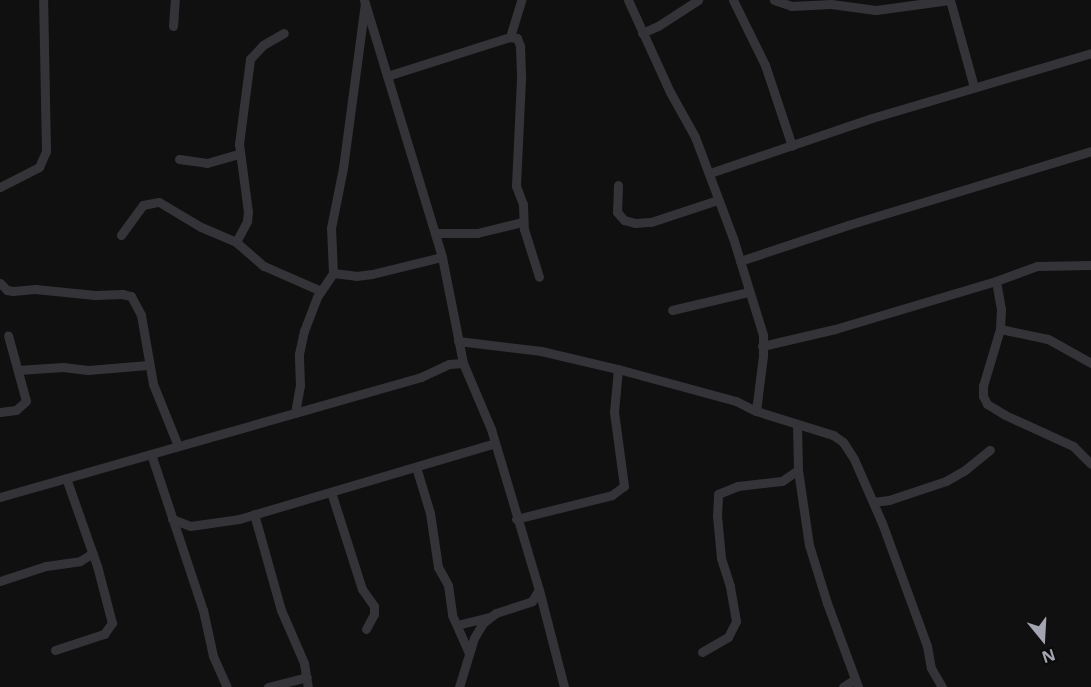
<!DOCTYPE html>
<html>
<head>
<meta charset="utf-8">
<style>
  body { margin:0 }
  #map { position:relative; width:1091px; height:687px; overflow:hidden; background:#101011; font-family:"Open Sans",sans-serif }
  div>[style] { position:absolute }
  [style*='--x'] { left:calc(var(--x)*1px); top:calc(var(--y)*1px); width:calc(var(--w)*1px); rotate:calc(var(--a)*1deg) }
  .minor>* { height:9px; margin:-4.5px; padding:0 4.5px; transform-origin:4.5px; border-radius:4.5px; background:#343438 }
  span { translate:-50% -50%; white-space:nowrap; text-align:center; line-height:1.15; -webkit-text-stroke:5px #0b0b0c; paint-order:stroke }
  .north { position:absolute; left:1013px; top:609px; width:60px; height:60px; -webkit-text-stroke:4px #0b0b0c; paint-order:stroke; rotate:162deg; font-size:16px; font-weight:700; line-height:24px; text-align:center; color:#a3a5b0 }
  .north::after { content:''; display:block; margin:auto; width:21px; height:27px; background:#a3a5b0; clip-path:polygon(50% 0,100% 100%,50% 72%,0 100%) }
</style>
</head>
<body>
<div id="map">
  <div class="minor">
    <i style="--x:364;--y:0;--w:269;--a:73.1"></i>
    <i style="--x:442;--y:257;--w:108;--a:78.8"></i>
    <i style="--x:463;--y:363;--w:72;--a:67"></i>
    <i style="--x:491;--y:429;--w:168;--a:73.4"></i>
    <i style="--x:539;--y:590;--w:100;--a:75.5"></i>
    <i style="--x:628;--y:0;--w:101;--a:65.5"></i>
    <i style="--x:670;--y:92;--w:51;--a:60.9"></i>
    <i style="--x:695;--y:137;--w:108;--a:69.4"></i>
    <i style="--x:733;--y:238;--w:102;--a:72.8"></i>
    <i style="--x:763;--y:335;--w:21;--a:90"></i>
    <i style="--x:763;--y:356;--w:55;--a:97.3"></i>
    <i style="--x:733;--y:0;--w:72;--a:63.8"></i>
    <i style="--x:765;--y:65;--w:85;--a:71.6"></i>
    <i style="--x:774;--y:0;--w:18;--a:19"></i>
    <i style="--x:791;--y:6;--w:40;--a:-2.9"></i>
    <i style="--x:831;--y:4;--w:45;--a:7.6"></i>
    <i style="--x:876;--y:10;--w:74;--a:-7.8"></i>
    <i style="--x:950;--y:0;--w:90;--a:74.6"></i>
    <i style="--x:173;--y:26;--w:26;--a:-86"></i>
    <i style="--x:642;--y:33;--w:17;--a:-24"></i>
    <i style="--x:658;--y:26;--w:48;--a:-33"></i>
    <i style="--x:510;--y:37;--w:39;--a:-73"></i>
    <i style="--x:387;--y:76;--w:129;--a:-17.6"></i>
    <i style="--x:510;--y:37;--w:7;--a:8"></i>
    <i style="--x:517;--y:38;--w:9;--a:69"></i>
    <i style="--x:520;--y:46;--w:33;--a:88"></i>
    <i style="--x:521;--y:79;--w:107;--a:92.7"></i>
    <i style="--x:516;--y:186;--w:19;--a:69"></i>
    <i style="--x:523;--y:204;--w:25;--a:88"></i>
    <i style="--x:524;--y:229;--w:50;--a:72.6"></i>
    <i style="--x:179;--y:159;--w:28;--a:8"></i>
    <i style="--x:207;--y:163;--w:33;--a:-16"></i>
    <i style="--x:710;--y:173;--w:171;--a:-18.8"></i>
    <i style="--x:872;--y:118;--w:228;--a:-16.5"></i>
    <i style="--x:618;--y:185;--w:27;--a:92"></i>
    <i style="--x:617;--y:212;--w:11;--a:49"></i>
    <i style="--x:624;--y:220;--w:11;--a:15"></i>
    <i style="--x:635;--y:223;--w:16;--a:-4"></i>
    <i style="--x:651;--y:222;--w:71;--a:-18.2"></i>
    <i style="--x:0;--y:187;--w:44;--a:-27.1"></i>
    <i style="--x:39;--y:167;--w:17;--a:-66"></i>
    <i style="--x:46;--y:151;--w:151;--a:-91.1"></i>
    <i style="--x:435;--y:233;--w:42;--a:0"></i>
    <i style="--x:477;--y:233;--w:46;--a:-13.7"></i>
    <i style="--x:121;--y:235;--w:37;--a:-54"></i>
    <i style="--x:143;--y:205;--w:16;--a:-11"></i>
    <i style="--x:159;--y:202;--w:49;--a:30.8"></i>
    <i style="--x:201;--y:227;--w:38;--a:23"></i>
    <i style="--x:236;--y:242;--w:37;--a:41"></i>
    <i style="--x:264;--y:266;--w:62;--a:23.7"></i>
    <i style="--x:236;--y:242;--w:24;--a:-62"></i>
    <i style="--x:247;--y:221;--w:9;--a:-84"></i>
    <i style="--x:248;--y:212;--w:69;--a:-97.5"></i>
    <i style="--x:239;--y:144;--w:86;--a:-82.6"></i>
    <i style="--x:250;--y:59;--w:19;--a:-47"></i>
    <i style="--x:263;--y:45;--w:24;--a:-30"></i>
    <i style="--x:740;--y:261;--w:114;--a:-18.4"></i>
    <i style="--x:848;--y:225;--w:254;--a:-16.9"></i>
    <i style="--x:333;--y:273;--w:23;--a:7"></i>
    <i style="--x:356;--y:276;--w:16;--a:-7"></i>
    <i style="--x:372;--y:274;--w:72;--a:-13.7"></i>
    <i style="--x:996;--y:281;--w:28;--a:80"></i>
    <i style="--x:1001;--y:309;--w:20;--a:93"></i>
    <i style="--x:1000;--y:329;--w:59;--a:106.6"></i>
    <i style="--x:983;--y:386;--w:10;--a:90"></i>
    <i style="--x:983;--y:396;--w:9;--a:63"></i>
    <i style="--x:987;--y:404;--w:21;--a:31"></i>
    <i style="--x:1005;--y:415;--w:75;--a:24.5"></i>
    <i style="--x:1073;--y:446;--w:25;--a:45"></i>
    <i style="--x:0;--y:283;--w:10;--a:45"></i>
    <i style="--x:7;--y:290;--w:6;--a:9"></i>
    <i style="--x:13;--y:291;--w:22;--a:-5"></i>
    <i style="--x:35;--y:289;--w:60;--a:5.7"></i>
    <i style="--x:95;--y:295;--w:27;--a:-2"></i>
    <i style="--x:122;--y:294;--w:9;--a:13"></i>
    <i style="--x:131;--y:296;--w:21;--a:62"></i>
    <i style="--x:141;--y:315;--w:70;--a:80.1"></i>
    <i style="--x:153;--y:384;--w:67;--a:68"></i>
    <i style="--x:672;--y:310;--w:79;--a:-13.2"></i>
    <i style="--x:1000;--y:329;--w:49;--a:11.8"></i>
    <i style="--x:1048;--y:339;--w:49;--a:29.2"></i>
    <i style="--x:458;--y:341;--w:84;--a:6.9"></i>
    <i style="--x:541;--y:351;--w:79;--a:13.2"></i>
    <i style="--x:618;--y:369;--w:122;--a:15.2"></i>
    <i style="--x:736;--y:401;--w:22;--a:27"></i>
    <i style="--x:756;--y:411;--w:81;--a:17.3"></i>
    <i style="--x:833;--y:435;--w:12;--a:35"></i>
    <i style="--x:843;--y:442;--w:20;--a:57"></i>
    <i style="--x:854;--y:459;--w:70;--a:66.4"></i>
    <i style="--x:882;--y:523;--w:131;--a:69.9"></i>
    <i style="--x:927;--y:646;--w:22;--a:80"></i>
    <i style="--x:931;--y:668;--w:22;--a:60"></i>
    <i style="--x:762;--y:346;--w:75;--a:-13.1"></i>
    <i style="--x:835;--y:329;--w:168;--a:-16.6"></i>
    <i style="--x:996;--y:281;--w:44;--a:-20.1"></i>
    <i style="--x:1037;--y:266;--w:54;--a:-1.1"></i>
    <i style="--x:18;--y:370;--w:45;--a:-3.8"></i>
    <i style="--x:63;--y:367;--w:25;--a:7"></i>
    <i style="--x:88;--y:370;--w:60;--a:-4.8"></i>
    <i style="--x:0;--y:412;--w:16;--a:-7"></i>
    <i style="--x:16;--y:410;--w:13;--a:-42"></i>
    <i style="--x:26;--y:401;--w:68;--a:-105.3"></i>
    <i style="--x:295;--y:413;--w:27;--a:-80"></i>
    <i style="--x:300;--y:386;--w:32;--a:-92"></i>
    <i style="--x:299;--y:354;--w:24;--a:-78"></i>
    <i style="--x:304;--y:331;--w:36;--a:-69"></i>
    <i style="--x:317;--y:297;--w:29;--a:-56"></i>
    <i style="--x:333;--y:273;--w:45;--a:-92.5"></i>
    <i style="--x:331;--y:228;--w:61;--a:-78.7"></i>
    <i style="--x:343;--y:168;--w:166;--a:-82.4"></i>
    <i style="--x:797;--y:425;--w:45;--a:88.7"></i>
    <i style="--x:798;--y:470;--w:76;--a:81.7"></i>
    <i style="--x:809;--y:545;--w:61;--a:72.8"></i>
    <i style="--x:827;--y:603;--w:90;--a:69.7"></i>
    <i style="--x:151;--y:454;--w:164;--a:71.6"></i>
    <i style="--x:203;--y:610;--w:47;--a:77.7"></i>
    <i style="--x:213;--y:656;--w:34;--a:66"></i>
    <i style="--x:416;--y:467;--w:48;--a:73.1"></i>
    <i style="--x:430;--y:513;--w:55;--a:81.6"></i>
    <i style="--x:438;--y:567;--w:21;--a:61"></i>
    <i style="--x:448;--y:585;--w:30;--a:82"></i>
    <i style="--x:452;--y:615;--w:42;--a:65.9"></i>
    <i style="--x:331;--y:492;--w:102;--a:72.3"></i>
    <i style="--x:362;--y:589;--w:21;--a:55"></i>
    <i style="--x:374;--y:606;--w:8;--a:90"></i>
    <i style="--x:374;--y:614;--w:17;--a:118"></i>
    <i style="--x:0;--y:497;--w:438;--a:-15.9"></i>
    <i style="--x:421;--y:377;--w:31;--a:-25"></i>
    <i style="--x:449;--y:364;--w:14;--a:-4"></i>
    <i style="--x:873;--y:502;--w:16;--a:-7"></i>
    <i style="--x:889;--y:500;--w:60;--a:-18.4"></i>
    <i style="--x:946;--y:481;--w:22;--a:-30"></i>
    <i style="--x:965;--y:470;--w:32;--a:-39"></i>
    <i style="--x:254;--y:514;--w:100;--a:74.3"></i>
    <i style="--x:281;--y:610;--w:58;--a:66.5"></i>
    <i style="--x:304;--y:663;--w:24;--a:81"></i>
    <i style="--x:172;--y:519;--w:19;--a:21"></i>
    <i style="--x:190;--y:526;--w:49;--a:-8.1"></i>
    <i style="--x:239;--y:519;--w:267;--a:-16.5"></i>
    <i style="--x:516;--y:519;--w:99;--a:-14"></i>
    <i style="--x:612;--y:495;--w:15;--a:-37"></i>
    <i style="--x:624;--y:486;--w:75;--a:-97.7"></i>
    <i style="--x:614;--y:412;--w:43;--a:-84.7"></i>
    <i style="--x:0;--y:581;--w:48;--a:-18.1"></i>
    <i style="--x:46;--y:566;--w:34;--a:-8"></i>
    <i style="--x:80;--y:561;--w:15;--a:-32"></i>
    <i style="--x:457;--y:625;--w:33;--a:-14"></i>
    <i style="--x:55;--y:650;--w:52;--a:-18.1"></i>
    <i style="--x:104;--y:634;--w:14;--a:-54"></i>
    <i style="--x:112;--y:623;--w:59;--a:-104.7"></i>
    <i style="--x:97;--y:566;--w:93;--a:-109.4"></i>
    <i style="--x:702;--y:652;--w:30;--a:-30"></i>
    <i style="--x:728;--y:637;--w:18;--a:-63"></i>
    <i style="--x:736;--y:621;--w:36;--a:-100"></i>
    <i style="--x:730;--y:586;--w:29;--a:-108"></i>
    <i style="--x:721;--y:558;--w:42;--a:-95.4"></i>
    <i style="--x:717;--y:516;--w:22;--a:-87"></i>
    <i style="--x:718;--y:494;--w:22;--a:-22"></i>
    <i style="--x:738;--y:486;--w:44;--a:-6.5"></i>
    <i style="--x:782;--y:481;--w:19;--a:-35"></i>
    <i style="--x:268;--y:687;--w:40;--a:-14.4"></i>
    <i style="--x:459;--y:687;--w:51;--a:-73"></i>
    <i style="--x:474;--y:638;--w:17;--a:-59"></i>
    <i style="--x:483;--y:623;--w:16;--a:-38"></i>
    <i style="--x:496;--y:613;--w:38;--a:-18"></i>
    <i style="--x:532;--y:601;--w:13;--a:-58"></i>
    <i style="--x:843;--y:687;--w:14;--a:-34"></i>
  </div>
  <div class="north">N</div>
</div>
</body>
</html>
